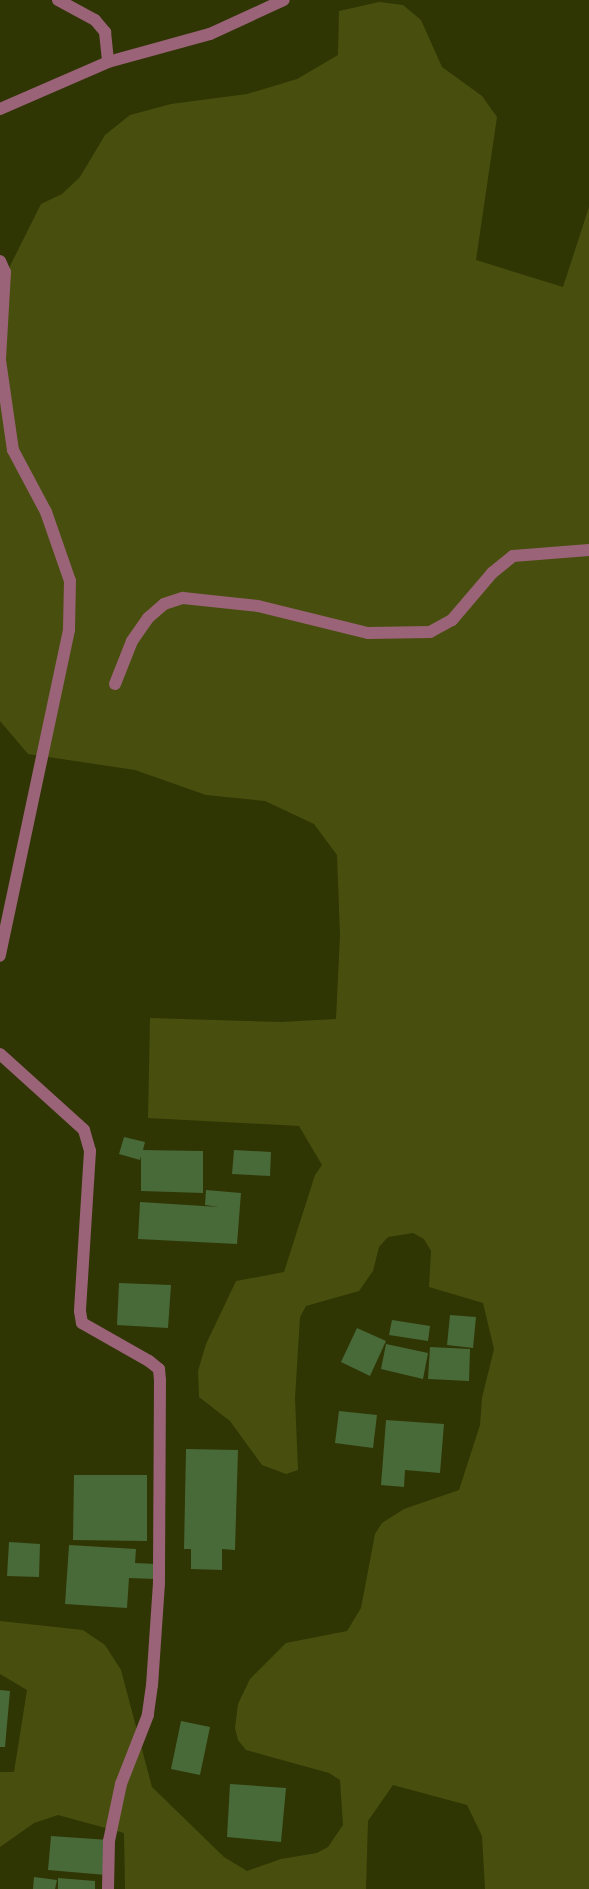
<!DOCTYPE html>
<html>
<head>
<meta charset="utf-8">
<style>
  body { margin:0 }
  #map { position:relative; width:589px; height:1889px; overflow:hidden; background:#303504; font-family:Lato,sans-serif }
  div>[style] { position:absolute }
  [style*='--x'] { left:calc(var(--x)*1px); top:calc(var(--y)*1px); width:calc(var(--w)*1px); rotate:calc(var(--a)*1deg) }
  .green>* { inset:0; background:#484f0e }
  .building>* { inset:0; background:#486938 }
  .lane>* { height:12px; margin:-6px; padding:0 6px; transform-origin:6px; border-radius:6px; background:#9a6377 }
  .street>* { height:12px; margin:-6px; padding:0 6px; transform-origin:6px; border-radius:6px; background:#9a6377 }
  span { translate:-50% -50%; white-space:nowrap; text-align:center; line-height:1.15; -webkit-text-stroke:4.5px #303504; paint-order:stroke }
</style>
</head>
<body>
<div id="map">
  <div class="green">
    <i style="clip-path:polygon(379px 2px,403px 5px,421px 20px,442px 67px,482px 96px,497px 117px,476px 260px,563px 287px,589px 207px,589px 1889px,485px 1889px,482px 1836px,467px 1805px,393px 1785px,368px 1821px,366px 1889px,125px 1889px,124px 1833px,58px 1815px,34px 1823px,0 1847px,0 1772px,14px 1772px,27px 1690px,0 1674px,0 1621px,83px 1630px,105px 1645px,121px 1670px,152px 1787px,224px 1857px,247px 1871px,281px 1859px,317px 1853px,328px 1847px,343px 1825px,340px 1780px,329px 1773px,246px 1750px,238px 1740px,235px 1728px,238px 1704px,250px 1679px,286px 1643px,347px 1631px,361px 1608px,375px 1534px,382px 1523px,404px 1509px,459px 1490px,480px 1425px,482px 1398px,494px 1349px,483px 1303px,429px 1287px,431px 1251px,424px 1239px,413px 1233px,388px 1237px,379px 1247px,373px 1271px,359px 1291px,306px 1306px,300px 1317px,295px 1398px,298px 1470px,286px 1474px,262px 1465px,230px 1421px,199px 1397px,198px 1371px,206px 1344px,236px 1281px,284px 1272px,315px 1175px,322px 1165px,299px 1126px,148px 1118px,150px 1018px,281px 1022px,336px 1019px,340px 935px,337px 855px,314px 824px,265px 801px,206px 795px,135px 770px,28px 754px,0 721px,0 286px,41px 204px,62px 194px,80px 177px,105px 135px,130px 115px,171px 104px,247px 94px,297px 79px,338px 55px,339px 11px)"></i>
  </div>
  <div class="building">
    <i style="clip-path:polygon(124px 1137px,145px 1142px,143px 1150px,203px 1151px,203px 1193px,141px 1191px,141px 1156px,140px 1160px,119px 1154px)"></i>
    <i style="clip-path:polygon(234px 1150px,271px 1152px,270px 1176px,232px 1174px)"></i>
    <i style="clip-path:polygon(206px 1190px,241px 1193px,237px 1244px,138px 1239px,140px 1202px,219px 1207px,205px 1205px)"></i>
    <i style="clip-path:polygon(119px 1283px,171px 1285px,168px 1328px,117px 1325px)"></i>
    <i style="clip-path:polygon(450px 1315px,476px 1317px,473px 1348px,447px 1345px)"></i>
    <i style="clip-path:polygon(392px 1320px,430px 1326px,428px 1341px,389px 1335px)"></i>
    <i style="clip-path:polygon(357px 1328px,386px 1341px,370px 1376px,341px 1362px)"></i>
    <i style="clip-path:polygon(386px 1344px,428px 1353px,423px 1379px,381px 1369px)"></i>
    <i style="clip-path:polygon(430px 1347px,470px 1349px,469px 1381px,428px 1379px)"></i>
    <i style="clip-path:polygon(339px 1411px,377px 1415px,373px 1448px,335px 1443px)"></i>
    <i style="clip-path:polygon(386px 1420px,444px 1424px,440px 1473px,405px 1470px,404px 1487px,381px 1485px)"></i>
    <i style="clip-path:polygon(186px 1449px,238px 1450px,235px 1550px,222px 1549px,222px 1570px,191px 1569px,191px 1549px,184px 1549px)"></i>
    <i style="clip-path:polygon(74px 1475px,147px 1475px,147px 1541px,73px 1540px)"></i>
    <i style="clip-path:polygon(9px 1542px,40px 1544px,39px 1577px,7px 1576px)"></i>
    <i style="clip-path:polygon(69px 1545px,136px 1549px,135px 1563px,156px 1564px,155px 1579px,129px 1578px,127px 1608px,65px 1604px)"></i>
    <i style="clip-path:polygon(0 1690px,10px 1691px,5px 1747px,0 1747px)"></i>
    <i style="clip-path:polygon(181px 1721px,210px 1727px,200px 1775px,171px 1769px)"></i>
    <i style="clip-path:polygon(230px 1784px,286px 1788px,281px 1842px,227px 1837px)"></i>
    <i style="clip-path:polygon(51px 1836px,109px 1840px,106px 1875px,48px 1870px)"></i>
    <i style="clip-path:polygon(34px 1877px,57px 1880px,55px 1889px,33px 1889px)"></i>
    <i style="clip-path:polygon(58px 1878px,95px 1881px,95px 1889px,58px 1889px)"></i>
  </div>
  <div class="lane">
    <i style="--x:58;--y:0;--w:42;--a:28.4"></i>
    <i style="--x:95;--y:20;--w:16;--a:50"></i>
    <i style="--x:105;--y:32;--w:30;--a:84"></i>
  </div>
  <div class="street">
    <i style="--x:0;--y:109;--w:118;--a:-23.5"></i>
    <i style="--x:108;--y:62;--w:106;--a:-15.4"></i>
    <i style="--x:210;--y:34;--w:81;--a:-24.7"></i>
    <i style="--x:0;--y:261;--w:12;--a:66"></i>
    <i style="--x:5;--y:272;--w:86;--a:93.3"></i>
    <i style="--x:0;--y:360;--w:91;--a:81.8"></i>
    <i style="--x:13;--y:450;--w:70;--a:62"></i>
    <i style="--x:46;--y:512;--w:73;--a:70.8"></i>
    <i style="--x:70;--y:581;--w:49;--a:91.2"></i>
    <i style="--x:69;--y:630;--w:333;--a:102"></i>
    <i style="--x:115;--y:684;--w:46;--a:-68.4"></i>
    <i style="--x:132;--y:641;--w:28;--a:-55"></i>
    <i style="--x:148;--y:618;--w:21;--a:-41"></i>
    <i style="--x:164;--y:604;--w:20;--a:-18"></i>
    <i style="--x:183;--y:598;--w:75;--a:6.1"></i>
    <i style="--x:258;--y:606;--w:113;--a:13.8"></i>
    <i style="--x:368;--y:633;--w:62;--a:-0.9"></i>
    <i style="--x:430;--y:632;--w:25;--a:-29"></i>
    <i style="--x:452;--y:620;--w:62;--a:-49.6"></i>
    <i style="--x:492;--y:573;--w:27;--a:-39"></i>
    <i style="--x:513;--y:556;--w:76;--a:-4.5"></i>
    <i style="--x:0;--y:1054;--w:113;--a:42.1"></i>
    <i style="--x:84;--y:1130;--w:22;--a:74"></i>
    <i style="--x:90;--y:1151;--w:160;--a:93.6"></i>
    <i style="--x:80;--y:1311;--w:12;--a:81"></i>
    <i style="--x:82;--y:1323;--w:77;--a:29.6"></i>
    <i style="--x:149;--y:1361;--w:13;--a:39"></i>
    <i style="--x:159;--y:1369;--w:11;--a:85"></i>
    <i style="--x:160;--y:1380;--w:203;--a:90.3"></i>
    <i style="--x:159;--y:1583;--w:102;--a:93.9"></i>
    <i style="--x:152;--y:1685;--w:30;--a:98"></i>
    <i style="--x:148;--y:1715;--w:74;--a:111.4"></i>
    <i style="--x:121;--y:1784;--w:58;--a:101.9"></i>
    <i style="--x:109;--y:1841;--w:48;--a:91.2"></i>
  </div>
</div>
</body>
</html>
